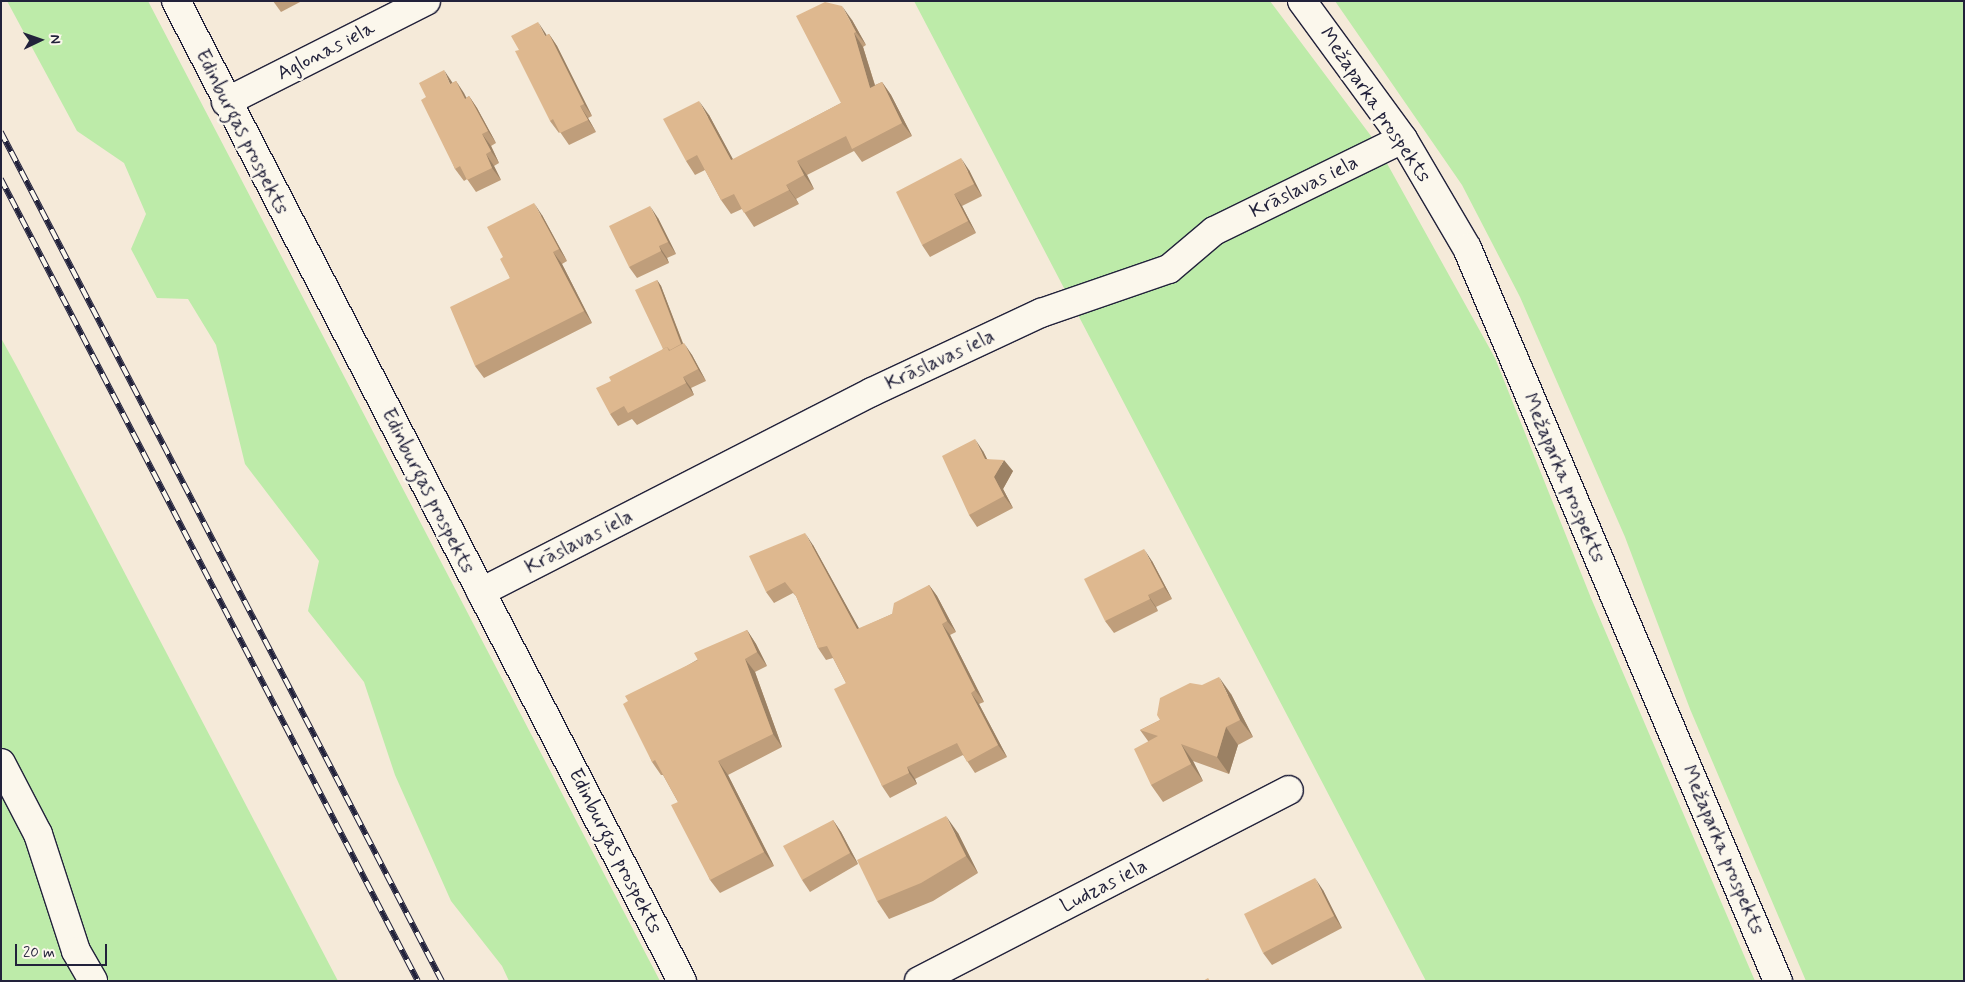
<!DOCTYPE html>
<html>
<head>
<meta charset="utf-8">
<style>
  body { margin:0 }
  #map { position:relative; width:1965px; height:982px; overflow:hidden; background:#f5ead9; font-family:Mynerve,sans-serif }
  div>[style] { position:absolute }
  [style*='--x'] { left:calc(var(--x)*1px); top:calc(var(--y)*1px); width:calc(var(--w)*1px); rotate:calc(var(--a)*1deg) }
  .green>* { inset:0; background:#bdeba9 }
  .roads { filter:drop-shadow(1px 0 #22223b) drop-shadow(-1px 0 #22223b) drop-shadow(0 1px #22223b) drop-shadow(0 -1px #22223b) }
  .minor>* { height:28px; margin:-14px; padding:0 14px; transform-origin:14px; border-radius:14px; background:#fbf7ec }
  .tertiary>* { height:28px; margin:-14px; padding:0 14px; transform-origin:14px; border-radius:14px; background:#fbf7ec }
  .secondary>* { height:28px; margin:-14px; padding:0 14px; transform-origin:14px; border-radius:14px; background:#fbf7ec }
  .rail>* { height:5.5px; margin-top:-2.75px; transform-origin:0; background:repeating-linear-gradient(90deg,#fbf7ec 0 11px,#22223b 0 22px); box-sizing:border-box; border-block:1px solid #22223b }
  .wall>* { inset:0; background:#bf9e7b }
  .shaded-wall>* { inset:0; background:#9b8164 }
  .building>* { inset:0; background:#deb88f }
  span { translate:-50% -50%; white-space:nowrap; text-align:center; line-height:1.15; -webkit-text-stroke:5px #fbf7ec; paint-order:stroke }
  .street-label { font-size:20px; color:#22223b }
  .frame { position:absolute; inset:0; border:2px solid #22223b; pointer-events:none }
  .north { position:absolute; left:15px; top:15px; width:50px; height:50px; -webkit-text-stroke:4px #fbf7ec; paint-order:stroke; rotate:87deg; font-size:14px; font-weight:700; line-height:20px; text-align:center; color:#22223b }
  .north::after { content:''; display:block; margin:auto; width:18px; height:22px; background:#22223b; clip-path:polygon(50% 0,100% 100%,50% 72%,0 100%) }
  .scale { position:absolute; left:15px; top:944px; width:92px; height:22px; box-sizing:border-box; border:2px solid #22223b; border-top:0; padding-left:6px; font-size:15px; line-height:18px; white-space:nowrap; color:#22223b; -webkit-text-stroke:4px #fbf7ec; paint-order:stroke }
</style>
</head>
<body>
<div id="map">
  <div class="green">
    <i style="clip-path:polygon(7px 1px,148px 1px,660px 981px,509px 981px,502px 966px,451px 901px,395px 775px,364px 682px,308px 611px,319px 561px,245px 464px,216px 345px,188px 299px,157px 298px,131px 249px,146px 214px,124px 163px,77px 131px)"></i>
    <i style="clip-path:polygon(914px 1px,1270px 1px,1374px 140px,1495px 358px,1591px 598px,1755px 981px,1426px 981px)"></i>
    <i style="clip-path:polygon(1335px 1px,1964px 1px,1964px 981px,1806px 981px,1690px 709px,1625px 537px,1520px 297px,1462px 185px)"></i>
    <i style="clip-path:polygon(1px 338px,17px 367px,338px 981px,1px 981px)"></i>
  </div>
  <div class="roads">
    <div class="minor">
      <i style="--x:226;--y:102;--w:224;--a:-26.8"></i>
      <i style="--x:481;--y:592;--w:439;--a:-27.1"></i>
      <i style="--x:872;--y:392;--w:187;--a:-25.1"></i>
      <i style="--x:1041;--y:313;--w:135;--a:-19"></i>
      <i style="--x:1169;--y:269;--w:59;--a:-40.2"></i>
      <i style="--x:1214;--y:231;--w:210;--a:-26"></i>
      <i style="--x:1;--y:763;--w:80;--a:62.5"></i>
      <i style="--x:38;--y:834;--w:123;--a:72"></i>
      <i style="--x:76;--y:951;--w:34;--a:60"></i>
      <i style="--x:919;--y:981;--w:416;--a:-27.3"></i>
    </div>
    <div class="tertiary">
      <i style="--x:176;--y:1;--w:1103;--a:62.69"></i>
    </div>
    <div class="secondary">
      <i style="--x:1302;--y:1;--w:171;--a:53.8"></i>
      <i style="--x:1403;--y:139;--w:126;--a:59.6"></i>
      <i style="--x:1467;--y:248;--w:796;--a:67.01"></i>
    </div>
  </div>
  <div class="rail">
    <i style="--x:1;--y:132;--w:957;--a:62.55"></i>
    <i style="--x:1;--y:179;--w:904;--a:62.53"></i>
  </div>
  <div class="wall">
    <i style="clip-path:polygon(273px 1px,302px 1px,281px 12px)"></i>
    <i style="clip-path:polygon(852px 20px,866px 45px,863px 47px,875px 85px,882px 82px,891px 95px,912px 136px,862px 162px,854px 151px,807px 175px,814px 189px,796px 199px,799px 204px,754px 227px,742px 209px,731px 214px,721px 200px,705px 170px,695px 175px,686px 161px,709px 115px,733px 160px,841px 103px)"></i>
    <i style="clip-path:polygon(549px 34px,557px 46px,592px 116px,588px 118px,596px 132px,569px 145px,560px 132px,559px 133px,550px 121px,547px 35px)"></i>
    <i style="clip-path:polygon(456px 81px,466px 98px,469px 96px,477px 108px,496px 143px,491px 146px,499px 163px,494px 166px,501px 180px,476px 192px,467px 179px,464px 181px,455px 169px,426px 97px)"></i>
    <i style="clip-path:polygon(969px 170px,982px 196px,962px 206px,976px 233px,930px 257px,922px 245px)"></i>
    <i style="clip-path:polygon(542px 215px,567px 261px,562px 264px,592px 323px,484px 378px,475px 366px,510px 278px,503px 257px)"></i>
    <i style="clip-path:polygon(658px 218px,676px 254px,667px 258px,669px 263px,637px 278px,629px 267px)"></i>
    <i style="clip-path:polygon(657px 280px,661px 286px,683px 343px,692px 355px,706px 381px,691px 388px,694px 395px,637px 425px,632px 419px,618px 426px,610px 414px,663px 349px)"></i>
    <i style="clip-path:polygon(983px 451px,987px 459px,1013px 471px,1003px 489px,1013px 508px,977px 527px,969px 515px)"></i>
    <i style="clip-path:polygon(813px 545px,859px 629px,892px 614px,929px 585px,937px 596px,956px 632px,950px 635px,984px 702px,979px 704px,1007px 757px,975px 773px,963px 755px,915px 779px,917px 784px,890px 798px,882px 786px,846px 683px,833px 658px,826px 660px,818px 648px,796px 596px,793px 593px,774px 603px,766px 592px)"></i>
    <i style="clip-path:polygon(1152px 561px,1172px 599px,1156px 607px,1158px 611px,1114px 633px,1105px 621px)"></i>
    <i style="clip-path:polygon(747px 630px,756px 644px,767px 666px,755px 672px,782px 747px,728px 775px,774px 866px,720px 893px,710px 880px,678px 802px,663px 775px,661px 775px,652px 762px,628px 701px)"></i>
    <i style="clip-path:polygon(1231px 694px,1253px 737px,1238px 745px,1229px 774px,1193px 761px,1203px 781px,1163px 802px,1151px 785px,1148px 741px,1140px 730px,1160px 720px)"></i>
    <i style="clip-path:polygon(833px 820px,841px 832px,858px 864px,810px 892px,802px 880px)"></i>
    <i style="clip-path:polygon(958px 833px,978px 873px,933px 901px,889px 919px,877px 901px)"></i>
    <i style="clip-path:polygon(1323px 890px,1342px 928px,1272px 965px,1263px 953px)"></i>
  </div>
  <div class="shaded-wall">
    <i style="clip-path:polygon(842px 6px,852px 20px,866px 45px,856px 32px)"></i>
    <i style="clip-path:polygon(538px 22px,546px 34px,554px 48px,545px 36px)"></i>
    <i style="clip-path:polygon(854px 33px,863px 47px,880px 102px,870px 88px)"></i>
    <i style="clip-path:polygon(549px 34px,557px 46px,592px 116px,584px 104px)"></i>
    <i style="clip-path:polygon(444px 70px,452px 82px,459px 96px,450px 84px)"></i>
    <i style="clip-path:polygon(456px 81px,464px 93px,473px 111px,465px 99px)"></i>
    <i style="clip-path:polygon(882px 82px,891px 95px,912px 136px,902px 123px)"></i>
    <i style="clip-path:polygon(469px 96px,477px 108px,496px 143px,488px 131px)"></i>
    <i style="clip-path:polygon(699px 101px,709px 115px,741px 174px,731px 160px)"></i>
    <i style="clip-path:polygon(580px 106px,588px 118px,596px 132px,588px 120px)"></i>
    <i style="clip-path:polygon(482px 134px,491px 146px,499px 163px,491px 151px)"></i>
    <i style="clip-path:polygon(486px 154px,494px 166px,501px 180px,492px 168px)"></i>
    <i style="clip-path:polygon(961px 158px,969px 170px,982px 196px,974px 184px)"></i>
    <i style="clip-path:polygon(797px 161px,807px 175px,814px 189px,804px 175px)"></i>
    <i style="clip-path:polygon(786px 185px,796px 199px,799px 204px,789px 190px)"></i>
    <i style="clip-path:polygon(954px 194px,962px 206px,976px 233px,968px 221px)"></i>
    <i style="clip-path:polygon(534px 203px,542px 215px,567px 261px,559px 249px)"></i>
    <i style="clip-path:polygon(650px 206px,658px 218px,676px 254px,668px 242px)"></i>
    <i style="clip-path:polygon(659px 246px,667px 258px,669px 263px,661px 251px)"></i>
    <i style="clip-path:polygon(553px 252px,562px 264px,592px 323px,584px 311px)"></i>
    <i style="clip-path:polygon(657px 280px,661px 286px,686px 352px,682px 346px)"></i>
    <i style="clip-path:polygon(684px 343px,692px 355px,706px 381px,698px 369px)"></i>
    <i style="clip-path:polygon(683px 377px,691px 388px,694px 395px,686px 383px)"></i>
    <i style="clip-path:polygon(975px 439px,983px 451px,993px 471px,985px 459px)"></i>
    <i style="clip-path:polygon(1004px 460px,1013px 471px,1003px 489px,1013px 508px,1004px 496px,994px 477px)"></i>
    <i style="clip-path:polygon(805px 533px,813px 545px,866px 641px,857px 629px)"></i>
    <i style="clip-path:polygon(1144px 549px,1152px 561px,1172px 599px,1164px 587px)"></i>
    <i style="clip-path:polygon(929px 585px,937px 596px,956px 632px,947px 621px)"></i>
    <i style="clip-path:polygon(1148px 595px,1156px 607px,1158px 611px,1150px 599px)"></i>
    <i style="clip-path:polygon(942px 624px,950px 635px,984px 702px,975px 690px)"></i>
    <i style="clip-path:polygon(747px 630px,756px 644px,767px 666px,757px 652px)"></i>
    <i style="clip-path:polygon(745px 659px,755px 672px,782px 747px,773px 734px)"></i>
    <i style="clip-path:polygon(1219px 677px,1231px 694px,1253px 737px,1240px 720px)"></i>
    <i style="clip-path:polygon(971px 693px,979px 704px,1007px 757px,998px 745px)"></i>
    <i style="clip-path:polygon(1226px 727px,1238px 745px,1229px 774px,1217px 757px)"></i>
    <i style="clip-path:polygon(1181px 744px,1193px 761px,1203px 781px,1191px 764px)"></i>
    <i style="clip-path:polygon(718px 761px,728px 775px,774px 866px,764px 852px)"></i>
    <i style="clip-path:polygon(907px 767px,915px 779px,917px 784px,909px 773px)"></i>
    <i style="clip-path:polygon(946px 816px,958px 833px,978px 873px,966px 856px)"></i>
    <i style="clip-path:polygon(833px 820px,841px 832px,858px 864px,850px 853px)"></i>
    <i style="clip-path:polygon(1315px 878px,1323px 890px,1342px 928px,1334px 916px)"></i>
  </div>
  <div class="building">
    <i style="clip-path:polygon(825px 2px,842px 6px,856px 32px,854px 33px,870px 88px,882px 82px,902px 123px,852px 149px,846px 136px,797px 161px,804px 175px,786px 185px,789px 190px,744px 213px,734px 194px,721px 200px,697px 155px,686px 161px,663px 119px,699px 101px,731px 160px,841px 103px,796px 16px)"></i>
    <i style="clip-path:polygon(538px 22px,545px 36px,549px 34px,584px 104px,580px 106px,588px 120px,560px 133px,553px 119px,550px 121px,515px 51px,519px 50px,511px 36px)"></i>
    <i style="clip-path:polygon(444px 70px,450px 84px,456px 81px,465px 99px,469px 96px,488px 131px,482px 134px,491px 151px,486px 154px,492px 168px,467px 180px,460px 166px,455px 169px,421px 100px,426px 97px,419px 83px)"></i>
    <i style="clip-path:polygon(961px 158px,974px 184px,954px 194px,968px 221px,922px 245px,896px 192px)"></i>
    <i style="clip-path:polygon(534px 203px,559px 249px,553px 252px,584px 311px,475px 366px,450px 307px,510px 278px,500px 259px,503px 257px,487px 227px)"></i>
    <i style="clip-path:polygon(650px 206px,668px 242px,659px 246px,661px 251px,629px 267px,609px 226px)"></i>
    <i style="clip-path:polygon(657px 280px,681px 344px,670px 350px,667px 347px,663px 349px,635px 290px)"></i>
    <i style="clip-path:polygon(684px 343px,698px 369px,683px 377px,686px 383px,628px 413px,624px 406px,610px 414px,596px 388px,611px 381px,609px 377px,667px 347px,669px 351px)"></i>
    <i style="clip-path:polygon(975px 439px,985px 459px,1004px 460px,994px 477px,1004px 496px,969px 515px,942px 456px)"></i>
    <i style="clip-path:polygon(805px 533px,857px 629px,892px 614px,894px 603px,929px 585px,947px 621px,942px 624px,975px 690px,971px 693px,998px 745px,967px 762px,957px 743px,907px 767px,909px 773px,882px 786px,834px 689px,846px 683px,827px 646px,818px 648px,796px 596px,785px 582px,766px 592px,749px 556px)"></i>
    <i style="clip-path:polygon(1144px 549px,1164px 587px,1148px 595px,1150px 599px,1105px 621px,1084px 579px)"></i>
    <i style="clip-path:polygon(747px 630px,757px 652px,745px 659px,773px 734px,718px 761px,764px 852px,710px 880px,671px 805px,678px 802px,655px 760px,652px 762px,623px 704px,628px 701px,625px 696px,698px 660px,694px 653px)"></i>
    <i style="clip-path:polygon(1219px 677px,1240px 720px,1226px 727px,1217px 757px,1181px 744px,1191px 764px,1151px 785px,1134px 749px,1158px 736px,1140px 730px,1160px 720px,1157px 715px,1160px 698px,1190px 683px,1202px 685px)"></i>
    <i style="clip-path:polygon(946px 816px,966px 856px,921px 883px,877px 901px,857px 860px)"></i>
    <i style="clip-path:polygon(833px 820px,850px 853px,802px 880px,783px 846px)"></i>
    <i style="clip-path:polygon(1315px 878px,1334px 916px,1263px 953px,1244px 914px)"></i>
    <i style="clip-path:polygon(1208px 978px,1210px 981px,1203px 981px)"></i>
  </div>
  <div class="street-label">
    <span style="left:326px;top:51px;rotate:-27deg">Aglonas iela</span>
    <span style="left:1375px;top:105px;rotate:56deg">Mežaparka prospekts</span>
    <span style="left:242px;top:132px;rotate:63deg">Edinburgas prospekts</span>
    <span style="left:1304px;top:187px;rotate:-26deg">Krāslavas iela</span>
    <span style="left:940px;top:360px;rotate:-25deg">Krāslavas iela</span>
    <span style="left:1564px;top:478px;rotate:67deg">Mežaparka prospekts</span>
    <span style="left:428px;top:491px;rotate:63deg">Edinburgas prospekts</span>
    <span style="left:579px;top:542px;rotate:-27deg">Krāslavas iela</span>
    <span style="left:1723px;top:850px;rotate:67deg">Mežaparka prospekts</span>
    <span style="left:615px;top:851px;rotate:63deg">Edinburgas prospekts</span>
    <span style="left:1104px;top:886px;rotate:-27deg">Ludzas iela</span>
  </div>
  <div class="frame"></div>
  <div class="north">N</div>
  <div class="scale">20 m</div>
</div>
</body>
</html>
